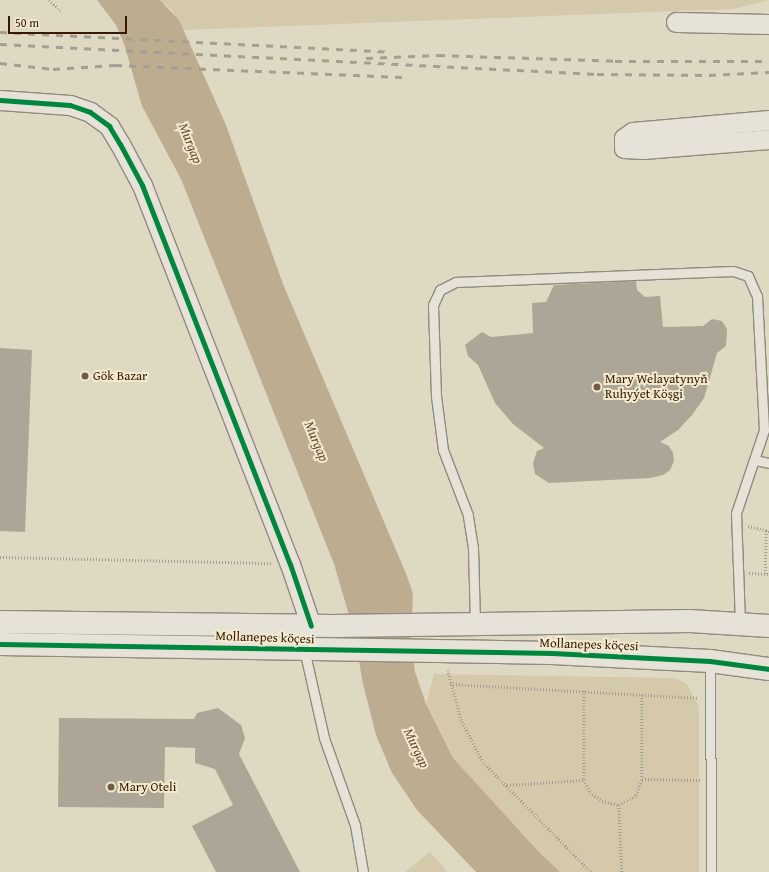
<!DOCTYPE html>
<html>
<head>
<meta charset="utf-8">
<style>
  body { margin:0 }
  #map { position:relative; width:769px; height:872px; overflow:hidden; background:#dfd8c3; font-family:"Gentium Book Plus",serif }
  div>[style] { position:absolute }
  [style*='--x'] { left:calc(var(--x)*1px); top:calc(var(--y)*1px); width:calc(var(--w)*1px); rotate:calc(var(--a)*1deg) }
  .green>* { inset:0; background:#d5c9ab }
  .water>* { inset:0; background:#bdad90 }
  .building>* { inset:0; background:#ada596 }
  .path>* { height:2.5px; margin-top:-1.25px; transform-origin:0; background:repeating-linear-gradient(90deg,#a49e94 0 1px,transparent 0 3px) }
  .roads { filter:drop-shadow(1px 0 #928a7c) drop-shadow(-1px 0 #928a7c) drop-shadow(0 1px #928a7c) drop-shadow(0 -1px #928a7c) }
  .lane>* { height:9px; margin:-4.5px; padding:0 4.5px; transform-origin:4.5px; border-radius:4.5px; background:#e7e2d7 }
  .street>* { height:19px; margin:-9.5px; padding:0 9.5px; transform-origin:9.5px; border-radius:9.5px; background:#e7e2d7 }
  .secondary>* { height:22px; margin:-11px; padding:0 11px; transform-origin:11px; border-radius:11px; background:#e7e2d7 }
  .rail>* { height:3px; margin-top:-1.5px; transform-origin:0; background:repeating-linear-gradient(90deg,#a49e94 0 7px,transparent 0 14px) }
  .cycleway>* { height:5px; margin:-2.5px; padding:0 2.5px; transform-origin:2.5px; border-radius:2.5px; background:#00873e }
  .dots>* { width:11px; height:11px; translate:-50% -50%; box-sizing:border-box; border:2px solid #f3ead0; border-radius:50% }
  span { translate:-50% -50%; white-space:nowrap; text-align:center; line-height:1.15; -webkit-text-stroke:4px #f3ead0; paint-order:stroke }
  .poi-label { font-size:13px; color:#361905 }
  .left { translate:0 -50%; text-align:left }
  .street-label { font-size:13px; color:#361905 }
  .water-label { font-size:14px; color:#664d34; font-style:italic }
  .scale { position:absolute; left:8px; top:16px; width:119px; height:18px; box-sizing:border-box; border:2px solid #361905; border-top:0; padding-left:5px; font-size:12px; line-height:14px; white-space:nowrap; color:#361905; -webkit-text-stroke:3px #f3ead0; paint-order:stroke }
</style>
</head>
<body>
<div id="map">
  <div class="green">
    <i style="clip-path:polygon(160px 0,769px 0,733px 9px,183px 30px,172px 10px)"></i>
    <i style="clip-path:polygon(434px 674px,676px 678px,687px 684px,699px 707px,699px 872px,560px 872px,538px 851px,453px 758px,426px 704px)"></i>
    <i style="clip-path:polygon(430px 852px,447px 872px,405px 872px)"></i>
  </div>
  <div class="water">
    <i style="clip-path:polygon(97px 0,160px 0,179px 20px,226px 125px,283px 284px,407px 576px,413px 594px,411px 640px,415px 672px,426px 704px,453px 758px,538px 851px,560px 872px,476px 872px,417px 810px,392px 773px,376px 735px,363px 684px,354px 632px,334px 564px,181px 179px,142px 106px,124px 44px,116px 25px)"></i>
  </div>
  <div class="building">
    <i style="clip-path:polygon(636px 281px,637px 290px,645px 297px,660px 296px,663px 327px,703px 326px,712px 319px,722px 321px,727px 329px,726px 346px,717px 353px,704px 398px,692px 415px,678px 430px,660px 442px,669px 446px,673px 453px,674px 461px,670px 470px,663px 475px,650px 478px,549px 483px,535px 474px,533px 463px,537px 451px,544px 448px,513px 424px,495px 403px,478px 365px,468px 356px,465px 345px,482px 332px,491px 337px,533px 333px,532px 303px,546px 302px,554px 285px)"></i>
    <i style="clip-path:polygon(0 348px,32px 350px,25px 532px,0 531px)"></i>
    <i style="clip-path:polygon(218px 708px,241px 725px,245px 738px,239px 754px,300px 872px,216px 872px,192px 826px,233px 805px,215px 769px,195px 763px,195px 748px,165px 747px,164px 808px,58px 807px,59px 718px,194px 719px,197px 713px)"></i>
  </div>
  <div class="path">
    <i style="--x:49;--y:0;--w:18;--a:43"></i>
    <i style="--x:748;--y:526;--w:22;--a:13"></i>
    <i style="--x:0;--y:557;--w:271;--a:1.3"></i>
    <i style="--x:749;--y:573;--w:20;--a:3"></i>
    <i style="--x:765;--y:574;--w:44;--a:-88.7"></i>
    <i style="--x:448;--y:670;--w:51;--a:75.1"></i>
    <i style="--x:461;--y:719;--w:48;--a:62.9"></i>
    <i style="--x:483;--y:762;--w:154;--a:45.5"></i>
    <i style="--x:450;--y:684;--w:249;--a:3.2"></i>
    <i style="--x:584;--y:691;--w:89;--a:90"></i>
    <i style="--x:642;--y:695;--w:84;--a:90"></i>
    <i style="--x:507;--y:785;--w:77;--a:-3.7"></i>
    <i style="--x:584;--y:780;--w:13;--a:63"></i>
    <i style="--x:590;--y:792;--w:15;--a:37"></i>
    <i style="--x:602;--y:801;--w:17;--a:13"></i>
    <i style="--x:619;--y:805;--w:20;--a:-30"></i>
    <i style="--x:636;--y:795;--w:17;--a:-69"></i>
    <i style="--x:642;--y:779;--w:58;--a:1"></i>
    <i style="--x:619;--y:805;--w:67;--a:87.4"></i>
  </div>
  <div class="roads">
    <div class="lane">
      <i style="--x:755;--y:460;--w:14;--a:12"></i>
      <i style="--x:475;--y:624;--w:76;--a:-91.5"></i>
      <i style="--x:473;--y:548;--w:33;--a:-99"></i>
      <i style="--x:468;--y:515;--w:70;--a:-111"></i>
      <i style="--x:443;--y:450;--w:54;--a:-97.4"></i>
      <i style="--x:436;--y:396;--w:91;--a:-91.9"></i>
      <i style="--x:433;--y:305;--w:17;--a:-65"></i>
      <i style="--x:440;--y:290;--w:18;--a:-27"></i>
      <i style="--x:456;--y:282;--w:277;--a:-2.3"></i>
      <i style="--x:733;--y:271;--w:16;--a:18"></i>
      <i style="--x:748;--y:276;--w:22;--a:66"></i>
      <i style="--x:757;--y:296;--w:134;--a:87"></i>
      <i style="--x:764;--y:430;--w:88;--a:108.6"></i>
      <i style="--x:736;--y:513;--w:111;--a:87.9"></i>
      <i style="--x:304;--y:649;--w:91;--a:77.3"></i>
      <i style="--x:324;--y:738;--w:92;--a:70.4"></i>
      <i style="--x:355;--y:825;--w:48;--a:80.3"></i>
      <i style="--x:710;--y:661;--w:211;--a:89.7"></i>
    </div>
    <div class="street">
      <i style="--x:676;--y:22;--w:93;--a:1.2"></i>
      <i style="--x:0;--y:100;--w:70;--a:4.1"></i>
      <i style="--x:70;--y:105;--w:21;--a:19"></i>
      <i style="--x:90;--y:112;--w:24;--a:36"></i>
      <i style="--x:109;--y:126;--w:21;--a:59"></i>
      <i style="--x:120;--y:144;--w:47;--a:61.8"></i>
      <i style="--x:142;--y:185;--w:407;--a:68.7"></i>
      <i style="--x:290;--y:564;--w:65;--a:71.3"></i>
      <i style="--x:769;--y:120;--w:137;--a:175"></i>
      <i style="--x:633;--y:132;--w:11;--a:146"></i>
      <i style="--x:624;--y:138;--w:10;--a:90"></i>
      <i style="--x:624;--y:148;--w:19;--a:3"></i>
      <i style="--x:643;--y:149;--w:126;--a:-4.5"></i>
    </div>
    <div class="secondary">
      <i style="--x:0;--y:622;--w:333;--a:0.7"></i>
      <i style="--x:333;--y:626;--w:357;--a:-0.8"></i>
      <i style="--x:690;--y:621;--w:79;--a:3.6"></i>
      <i style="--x:0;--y:644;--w:552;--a:0.93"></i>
      <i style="--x:552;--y:653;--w:158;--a:2.9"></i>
      <i style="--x:710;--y:661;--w:60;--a:7.7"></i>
    </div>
  </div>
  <div class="rail">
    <i style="--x:0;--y:32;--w:390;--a:2.9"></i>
    <i style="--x:0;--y:44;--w:598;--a:2.88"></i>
    <i style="--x:597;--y:74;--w:112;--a:0.5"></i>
    <i style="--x:709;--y:75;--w:60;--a:-2.9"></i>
    <i style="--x:366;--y:58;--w:72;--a:-2.4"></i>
    <i style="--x:438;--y:55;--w:177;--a:1.9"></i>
    <i style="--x:615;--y:61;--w:154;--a:0"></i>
    <i style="--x:0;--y:63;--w:53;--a:6.5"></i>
    <i style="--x:53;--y:69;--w:62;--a:-3.7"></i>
    <i style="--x:115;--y:65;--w:292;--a:2.4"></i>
  </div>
  <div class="cycleway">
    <i style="--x:0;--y:100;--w:70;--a:4.1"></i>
    <i style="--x:70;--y:105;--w:21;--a:19"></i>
    <i style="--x:90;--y:112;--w:24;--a:36"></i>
    <i style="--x:109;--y:126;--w:21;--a:59"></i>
    <i style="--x:120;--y:144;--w:47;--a:61.8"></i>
    <i style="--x:142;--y:185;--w:407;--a:68.7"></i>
    <i style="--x:290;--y:564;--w:65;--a:71.3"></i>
    <i style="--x:0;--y:644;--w:552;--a:0.93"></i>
    <i style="--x:552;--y:653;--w:158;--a:2.9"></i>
    <i style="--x:710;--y:661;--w:60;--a:7.7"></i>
  </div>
  <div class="dots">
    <i style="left:85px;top:376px;background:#715c48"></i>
    <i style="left:597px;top:387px;background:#715c48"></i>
    <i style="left:111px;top:787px;background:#715c48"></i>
  </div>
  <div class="poi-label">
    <span class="left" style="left:93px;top:376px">Gök Bazar</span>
    <span class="left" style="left:605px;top:387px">Mary Welayatynyň<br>Ruhyýet Köşgi</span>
    <span class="left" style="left:119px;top:787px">Mary Oteli</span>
  </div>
  <div class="street-label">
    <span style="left:265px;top:638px;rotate:2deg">Mollanepes köçesi</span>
    <span style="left:589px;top:645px;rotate:2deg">Mollanepes köçesi</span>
  </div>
  <div class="water-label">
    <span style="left:191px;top:143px;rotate:68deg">Murgap</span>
    <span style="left:317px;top:441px;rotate:67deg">Murgap</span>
    <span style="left:417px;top:748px;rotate:65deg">Murgap</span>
  </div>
  <div class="scale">50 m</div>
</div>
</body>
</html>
